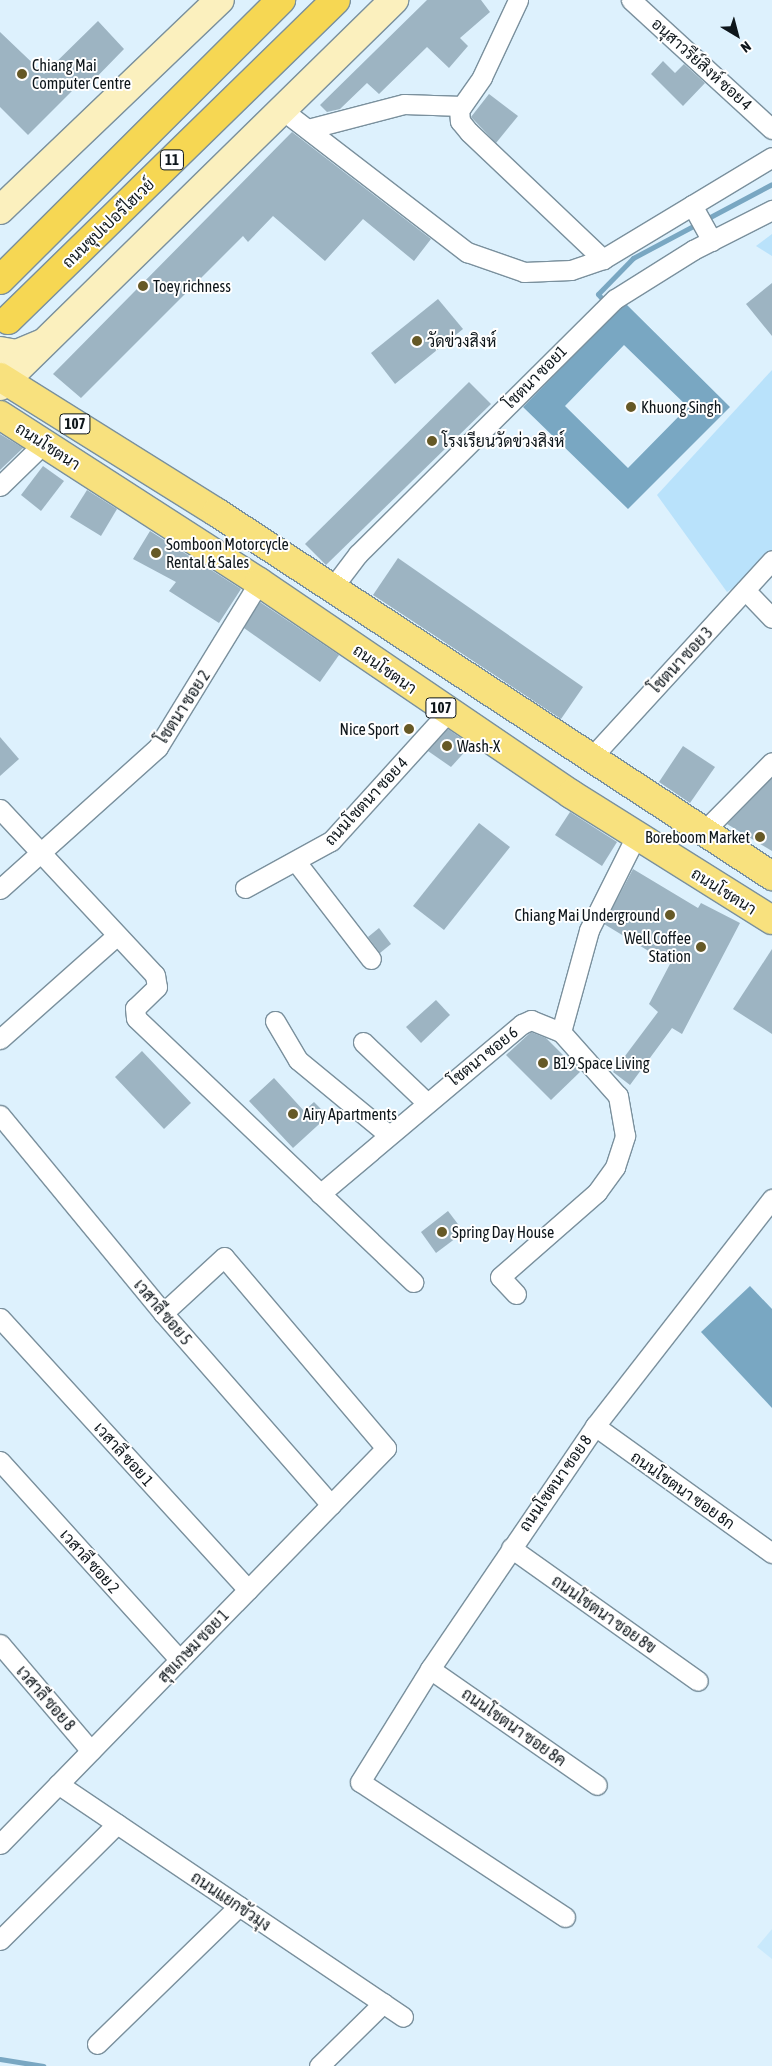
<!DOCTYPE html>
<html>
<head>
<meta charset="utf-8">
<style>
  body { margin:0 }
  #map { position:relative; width:772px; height:2066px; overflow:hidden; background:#ddf1fd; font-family:"Asap Condensed",Sarabun,sans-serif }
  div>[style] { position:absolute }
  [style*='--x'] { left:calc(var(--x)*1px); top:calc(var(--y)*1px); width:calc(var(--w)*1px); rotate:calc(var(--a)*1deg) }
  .built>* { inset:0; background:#c9e9fc }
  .green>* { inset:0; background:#b9e2fb }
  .water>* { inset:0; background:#79a7c2 }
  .stream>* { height:5px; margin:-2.5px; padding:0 2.5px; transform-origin:2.5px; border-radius:2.5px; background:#79a7c2 }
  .building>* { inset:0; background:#9db4c2 }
  .roads { filter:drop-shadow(1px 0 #7a909d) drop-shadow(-1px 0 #7a909d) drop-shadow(0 1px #7a909d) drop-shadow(0 -1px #7a909d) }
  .minor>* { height:19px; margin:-9.5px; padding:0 9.5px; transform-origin:9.5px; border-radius:9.5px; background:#fff }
  .secondary>* { height:28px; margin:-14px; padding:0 14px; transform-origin:14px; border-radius:14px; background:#fbf0be }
  .primary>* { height:28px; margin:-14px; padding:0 14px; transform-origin:14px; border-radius:14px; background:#f8e17e }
  .trunk>* { height:28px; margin:-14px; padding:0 14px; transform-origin:14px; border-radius:14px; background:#f6d753 }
  .dots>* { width:14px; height:14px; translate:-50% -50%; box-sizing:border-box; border:2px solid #fff; border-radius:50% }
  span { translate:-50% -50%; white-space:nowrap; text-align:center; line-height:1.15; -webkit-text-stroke:4px #fff; paint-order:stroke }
  .shield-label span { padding:1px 4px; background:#fff; border:1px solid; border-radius:4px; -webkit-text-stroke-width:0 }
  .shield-label { font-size:15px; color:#0e161b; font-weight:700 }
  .street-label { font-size:16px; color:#0e161b }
  .poi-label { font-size:16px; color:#0e161b }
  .left { translate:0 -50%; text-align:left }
  .right { translate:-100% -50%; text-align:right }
  .north { position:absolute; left:712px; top:10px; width:50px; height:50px; -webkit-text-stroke:4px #fff; paint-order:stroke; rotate:143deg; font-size:14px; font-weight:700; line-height:20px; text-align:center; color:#0e161b }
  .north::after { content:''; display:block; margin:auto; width:18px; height:22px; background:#0e161b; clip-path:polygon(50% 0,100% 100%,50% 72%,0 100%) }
</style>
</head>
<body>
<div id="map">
  <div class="built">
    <i style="clip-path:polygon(772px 1929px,772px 1959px,757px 1947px)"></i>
  </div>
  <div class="green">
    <i style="clip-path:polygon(772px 234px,772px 256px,756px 246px)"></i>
    <i style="clip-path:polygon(772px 370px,772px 563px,727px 592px,657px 495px)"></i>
  </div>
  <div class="water">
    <i style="clip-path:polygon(evenodd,625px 303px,730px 407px,628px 509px,523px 407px,625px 303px,624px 345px,688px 407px,628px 468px,565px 406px,624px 345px)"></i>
    <i style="clip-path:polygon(750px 1286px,772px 1309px,772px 1408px,701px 1332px)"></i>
  </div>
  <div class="stream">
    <i style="--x:606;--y:303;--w:12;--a:-132"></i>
    <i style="--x:598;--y:294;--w:50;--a:-45.8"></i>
    <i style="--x:633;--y:258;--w:157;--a:-28"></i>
    <i style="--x:0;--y:2059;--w:44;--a:9.2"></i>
  </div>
  <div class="building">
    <i style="clip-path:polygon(427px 0,481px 0,490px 12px,460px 38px,468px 46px,449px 68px,427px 47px,379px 94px,367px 83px,340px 109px,327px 112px,320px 105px)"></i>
    <i style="clip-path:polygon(98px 21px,124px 49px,85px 89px,79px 84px,28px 135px,0 107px,0 32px,44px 74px)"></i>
    <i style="clip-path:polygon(663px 61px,675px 73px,684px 64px,705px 83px,683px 106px,651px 74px)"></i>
    <i style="clip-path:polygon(489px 94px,518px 116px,496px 143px,471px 117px)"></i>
    <i style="clip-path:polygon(292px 132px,431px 239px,414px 261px,363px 219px,325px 261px,273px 216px,248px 242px,243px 236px,81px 398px,53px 374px)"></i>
    <i style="clip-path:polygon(772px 283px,772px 336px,746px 304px)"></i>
    <i style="clip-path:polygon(438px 299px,463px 329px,395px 384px,371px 353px)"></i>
    <i style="clip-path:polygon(469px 382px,491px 404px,326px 565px,305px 544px)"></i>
    <i style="clip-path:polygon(0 434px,23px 448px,0 470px)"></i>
    <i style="clip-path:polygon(43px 466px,64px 481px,41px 511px,21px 495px)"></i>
    <i style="clip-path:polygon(87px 490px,117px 509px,101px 536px,70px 517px)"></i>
    <i style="clip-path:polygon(150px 531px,241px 589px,219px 623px,169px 591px,176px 582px,133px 559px)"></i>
    <i style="clip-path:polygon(398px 558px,583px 687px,561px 719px,373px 595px)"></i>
    <i style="clip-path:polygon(260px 602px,339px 655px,320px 682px,244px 628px)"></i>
    <i style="clip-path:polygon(448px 729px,471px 745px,451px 767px,428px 751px)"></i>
    <i style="clip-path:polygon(0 737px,19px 759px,0 776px)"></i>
    <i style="clip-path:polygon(683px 746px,715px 767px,690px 803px,659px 782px)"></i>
    <i style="clip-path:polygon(772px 778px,772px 851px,727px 824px)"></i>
    <i style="clip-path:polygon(570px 812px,617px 842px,602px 866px,555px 835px)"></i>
    <i style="clip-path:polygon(479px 823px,510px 847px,444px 930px,413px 906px)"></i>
    <i style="clip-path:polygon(633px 869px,698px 908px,701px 903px,740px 923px,682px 1034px,672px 1028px,630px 1085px,613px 1072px,658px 1012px,649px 1004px,670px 964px,604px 924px)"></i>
    <i style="clip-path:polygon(379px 928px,391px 944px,380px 953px,368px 937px)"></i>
    <i style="clip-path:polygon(772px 949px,772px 1034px,733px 1009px)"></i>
    <i style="clip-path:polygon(436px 1000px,450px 1015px,421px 1043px,406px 1027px)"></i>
    <i style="clip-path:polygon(531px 1032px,546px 1038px,580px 1072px,551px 1100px,506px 1055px)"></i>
    <i style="clip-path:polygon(142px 1051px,191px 1103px,164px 1129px,115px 1077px)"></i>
    <i style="clip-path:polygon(274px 1078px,304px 1111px,314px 1102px,328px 1116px,293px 1148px,249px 1101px)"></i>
    <i style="clip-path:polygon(448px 1211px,464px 1232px,436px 1253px,421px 1232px)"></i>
  </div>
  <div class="roads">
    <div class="minor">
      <i style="--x:631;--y:0;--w:191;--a:42.5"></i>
      <i style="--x:459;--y:108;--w:13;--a:86"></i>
      <i style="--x:460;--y:121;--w:14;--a:51"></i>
      <i style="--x:469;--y:132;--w:185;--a:43.5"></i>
      <i style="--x:281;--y:109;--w:235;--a:37.6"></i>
      <i style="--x:467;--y:252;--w:60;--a:19.3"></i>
      <i style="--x:524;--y:272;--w:47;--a:-2.4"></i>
      <i style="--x:571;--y:270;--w:34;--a:-19"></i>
      <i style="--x:603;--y:259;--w:197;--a:-31.1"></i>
      <i style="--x:308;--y:129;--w:99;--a:-14.6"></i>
      <i style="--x:404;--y:104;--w:58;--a:2"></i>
      <i style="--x:462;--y:106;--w:35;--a:-55"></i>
      <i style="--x:482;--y:77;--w:85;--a:-64.9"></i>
      <i style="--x:692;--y:205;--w:41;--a:60.9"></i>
      <i style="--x:0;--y:486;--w:62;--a:-44.3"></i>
      <i style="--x:333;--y:587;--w:41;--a:-52.9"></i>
      <i style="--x:358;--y:554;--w:362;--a:-44.8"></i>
      <i style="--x:615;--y:299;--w:92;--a:-32.1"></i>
      <i style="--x:693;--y:250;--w:89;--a:-26.9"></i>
      <i style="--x:745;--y:590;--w:39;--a:46"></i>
      <i style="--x:589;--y:760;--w:271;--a:-47.5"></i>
      <i style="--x:0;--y:809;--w:227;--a:47"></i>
      <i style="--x:155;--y:975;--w:12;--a:81"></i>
      <i style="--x:157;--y:987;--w:30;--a:136"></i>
      <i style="--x:135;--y:1008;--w:10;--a:84"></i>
      <i style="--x:136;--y:1018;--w:383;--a:43.6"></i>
      <i style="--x:703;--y:832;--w:98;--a:-45.4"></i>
      <i style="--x:297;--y:863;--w:121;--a:52.4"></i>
      <i style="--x:245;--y:888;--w:98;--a:-28.7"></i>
      <i style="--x:331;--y:841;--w:174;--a:-47.8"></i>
      <i style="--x:0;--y:889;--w:212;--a:-41.9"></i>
      <i style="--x:158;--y:747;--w:193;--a:-58.5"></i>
      <i style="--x:275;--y:1021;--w:45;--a:59.5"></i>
      <i style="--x:298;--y:1060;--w:118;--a:39.5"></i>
      <i style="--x:0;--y:1039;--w:155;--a:-41.6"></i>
      <i style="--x:363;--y:1042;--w:88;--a:43.6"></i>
      <i style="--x:0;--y:1115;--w:256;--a:50.5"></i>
      <i style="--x:163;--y:1313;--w:255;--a:48.8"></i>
      <i style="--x:320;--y:1194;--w:264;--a:-40.1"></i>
      <i style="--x:522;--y:1024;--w:10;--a:-24"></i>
      <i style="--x:531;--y:1020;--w:32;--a:22"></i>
      <i style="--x:561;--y:1032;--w:106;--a:-74.6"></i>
      <i style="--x:589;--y:930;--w:105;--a:-63.4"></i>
      <i style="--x:516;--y:1294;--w:23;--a:-133"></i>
      <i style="--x:500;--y:1277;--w:129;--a:-41.2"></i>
      <i style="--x:597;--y:1192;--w:31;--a:-54"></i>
      <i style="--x:615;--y:1167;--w:33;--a:-72"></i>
      <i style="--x:625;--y:1136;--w:41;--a:-99.9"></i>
      <i style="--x:618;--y:1096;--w:86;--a:-131.7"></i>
      <i style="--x:0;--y:1318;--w:368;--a:47.6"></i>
      <i style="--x:595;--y:1426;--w:218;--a:35.7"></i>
      <i style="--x:0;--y:1461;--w:268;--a:47.9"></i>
      <i style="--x:511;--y:1548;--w:229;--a:35.4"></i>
      <i style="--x:0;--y:1644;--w:140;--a:49.6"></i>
      <i style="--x:430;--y:1669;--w:203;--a:34.8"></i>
      <i style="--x:58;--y:1784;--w:416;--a:34"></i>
      <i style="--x:0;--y:1844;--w:553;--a:-45.73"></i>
      <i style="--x:386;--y:1448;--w:250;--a:-130.3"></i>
      <i style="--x:224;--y:1257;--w:83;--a:137.4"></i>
      <i style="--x:565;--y:1917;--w:245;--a:-146.6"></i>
      <i style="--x:360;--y:1782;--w:133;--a:-58.2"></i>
      <i style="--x:430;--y:1669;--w:294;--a:-55.8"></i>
      <i style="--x:595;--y:1426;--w:288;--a:-52.1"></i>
      <i style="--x:0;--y:1940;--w:165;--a:-44.8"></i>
      <i style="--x:97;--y:2044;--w:198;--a:-44.2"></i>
      <i style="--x:319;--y:2066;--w:90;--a:-44.5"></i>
    </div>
    <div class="secondary">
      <i style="--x:0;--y:210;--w:304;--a:-43.7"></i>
      <i style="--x:0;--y:351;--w:17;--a:10"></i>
      <i style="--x:17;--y:354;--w:26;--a:-23"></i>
      <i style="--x:0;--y:386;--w:552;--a:-44.41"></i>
    </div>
    <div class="primary">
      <i style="--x:0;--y:377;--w:255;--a:32"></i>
      <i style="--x:216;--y:512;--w:665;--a:33.21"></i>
      <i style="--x:0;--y:415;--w:308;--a:32.8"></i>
      <i style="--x:259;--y:582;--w:377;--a:34.2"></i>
      <i style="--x:571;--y:794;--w:237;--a:32.1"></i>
    </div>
    <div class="trunk">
      <i style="--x:0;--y:280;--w:397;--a:-44.9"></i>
      <i style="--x:8;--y:320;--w:458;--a:-44.3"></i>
    </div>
  </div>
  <div class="dots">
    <i style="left:22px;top:74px;background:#665926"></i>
    <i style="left:143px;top:286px;background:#665926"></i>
    <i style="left:417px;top:341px;background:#665926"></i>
    <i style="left:631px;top:407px;background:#665926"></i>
    <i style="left:432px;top:441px;background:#665926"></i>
    <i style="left:156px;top:553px;background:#665926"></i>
    <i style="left:409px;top:729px;background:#665926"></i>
    <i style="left:447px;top:746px;background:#665926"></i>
    <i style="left:760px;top:837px;background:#665926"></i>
    <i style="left:670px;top:915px;background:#665926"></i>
    <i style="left:701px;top:947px;background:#665926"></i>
    <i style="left:543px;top:1063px;background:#665926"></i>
    <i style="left:293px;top:1114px;background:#665926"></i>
    <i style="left:442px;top:1232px;background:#665926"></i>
  </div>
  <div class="shield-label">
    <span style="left:172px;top:160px">11</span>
    <span style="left:75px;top:424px">107</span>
    <span style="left:441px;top:708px">107</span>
  </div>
  <div class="street-label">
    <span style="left:702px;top:64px;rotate:42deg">อนุสาวรีย์สิงห์ ซอย 4</span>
    <span style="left:108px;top:223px;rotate:-44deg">ถนนซุปเปอร์ไฮเวย์</span>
    <span style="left:535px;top:377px;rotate:-45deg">โชตนา ซอย1</span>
    <span style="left:48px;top:446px;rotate:33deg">ถนนโชตนา</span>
    <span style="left:681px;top:660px;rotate:-47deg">โชตนา ซอย 3</span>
    <span style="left:385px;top:669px;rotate:35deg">ถนนโชตนา</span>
    <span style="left:183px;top:707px;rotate:-57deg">โชตนา ซอย 2</span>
    <span style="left:366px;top:801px;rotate:-47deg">ถนนโชตนา ซอย 4</span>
    <span style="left:724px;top:891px;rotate:32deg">ถนนโชตนา</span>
    <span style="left:483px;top:1056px;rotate:-39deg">โชตนา ซอย 6</span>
    <span style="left:163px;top:1312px;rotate:50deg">เวสาลี ซอย 5</span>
    <span style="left:124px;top:1454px;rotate:48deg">เวสาลี ซอย 1</span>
    <span style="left:555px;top:1483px;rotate:-55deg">ถนนโชตนา ซอย 8</span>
    <span style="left:683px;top:1490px;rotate:35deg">ถนนโชตนา ซอย 8ก</span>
    <span style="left:90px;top:1561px;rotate:48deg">เวสาลี ซอย 2</span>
    <span style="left:604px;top:1614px;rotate:35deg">ถนนโชตนา ซอย 8ข</span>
    <span style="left:193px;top:1646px;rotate:-46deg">สุขเกษม ซอย 1</span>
    <span style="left:46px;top:1698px;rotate:49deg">เวสาลี ซอย 8</span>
    <span style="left:514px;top:1727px;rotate:35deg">ถนนโชตนา ซอย 8ค</span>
    <span style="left:231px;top:1901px;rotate:34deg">ถนนแยกขัวมุง</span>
  </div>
  <div class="poi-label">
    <span class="left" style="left:32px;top:74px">Chiang Mai<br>Computer Centre</span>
    <span class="left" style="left:153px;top:286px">Toey richness</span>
    <span class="left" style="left:427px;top:341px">วัดข่วงสิงห์</span>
    <span class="left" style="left:641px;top:407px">Khuong Singh</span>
    <span class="left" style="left:442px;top:441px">โรงเรียนวัดข่วงสิงห์</span>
    <span class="left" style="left:166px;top:553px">Somboon Motorcycle<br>Rental &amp; Sales</span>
    <span class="right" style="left:399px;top:729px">Nice Sport</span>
    <span class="left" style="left:457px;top:746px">Wash-X</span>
    <span class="right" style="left:750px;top:837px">Boreboom Market</span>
    <span class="right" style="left:660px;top:915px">Chiang Mai Underground</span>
    <span class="right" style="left:691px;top:947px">Well Coffee<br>Station</span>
    <span class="left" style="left:553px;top:1063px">B19 Space Living</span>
    <span class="left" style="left:303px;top:1114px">Airy Apartments</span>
    <span class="left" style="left:452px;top:1232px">Spring Day House</span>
  </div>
  <div class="north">N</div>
</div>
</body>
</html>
